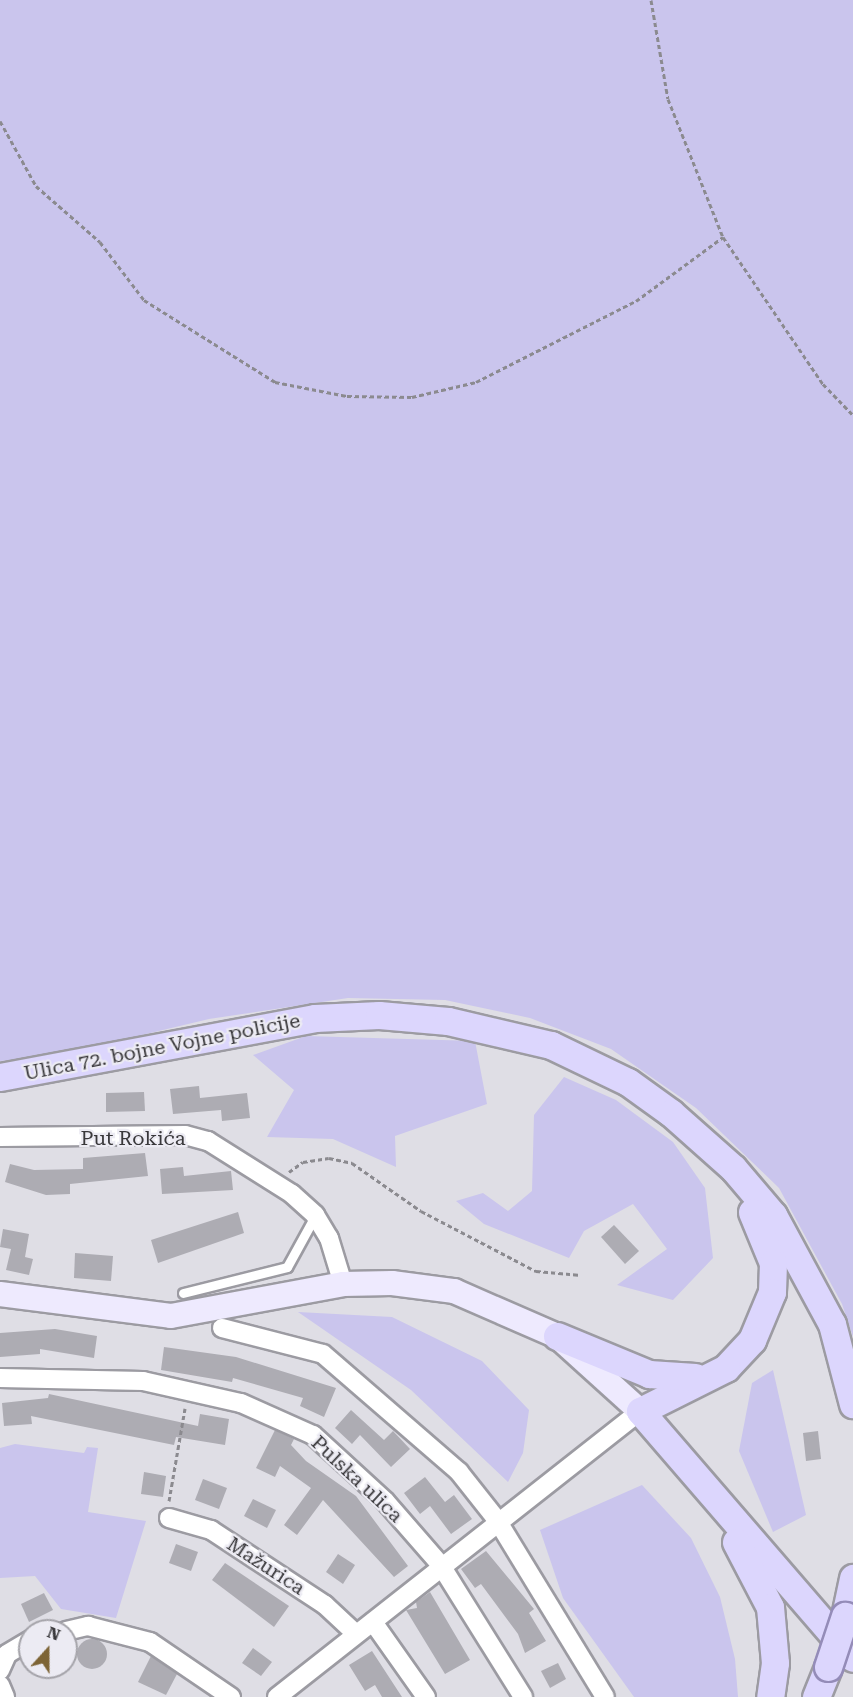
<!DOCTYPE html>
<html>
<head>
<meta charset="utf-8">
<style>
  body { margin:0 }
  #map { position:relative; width:853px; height:1697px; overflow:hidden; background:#dfdee5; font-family:"Roboto Serif",serif }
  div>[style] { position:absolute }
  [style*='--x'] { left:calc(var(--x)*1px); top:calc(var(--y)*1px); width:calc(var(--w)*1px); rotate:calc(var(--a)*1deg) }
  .green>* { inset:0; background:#cac5ed }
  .building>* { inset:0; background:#adacb3 }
  .round { border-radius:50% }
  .path>* { height:3px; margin-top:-1.5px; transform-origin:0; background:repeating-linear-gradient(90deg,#8b8a8f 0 4.5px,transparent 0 7.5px) }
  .roads { filter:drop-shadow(2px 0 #9c9ba2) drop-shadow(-2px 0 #9c9ba2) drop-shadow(0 2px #9c9ba2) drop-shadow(0 -2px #9c9ba2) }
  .lane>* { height:9px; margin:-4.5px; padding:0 4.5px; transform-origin:4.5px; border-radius:4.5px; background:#fff }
  .street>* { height:18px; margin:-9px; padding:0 9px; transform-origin:9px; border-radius:9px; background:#fff }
  .secondary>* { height:24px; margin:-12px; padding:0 12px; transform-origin:12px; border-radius:12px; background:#eeeafe }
  .primary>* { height:27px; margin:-13.5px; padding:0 13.5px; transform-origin:13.5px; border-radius:13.5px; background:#dcd6fd }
  .bridges { filter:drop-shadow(2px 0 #948cb8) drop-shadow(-2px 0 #948cb8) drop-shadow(0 2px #948cb8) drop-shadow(0 -2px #948cb8) }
  .primary-bridge>* { height:27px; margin:-13.5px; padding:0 13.5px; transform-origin:13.5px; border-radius:13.5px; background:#dcd6fd }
  span { translate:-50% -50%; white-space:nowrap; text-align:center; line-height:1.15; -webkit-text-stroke:4.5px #ecebf3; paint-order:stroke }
  .street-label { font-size:20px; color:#39383b }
  .north { position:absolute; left:18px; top:1619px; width:60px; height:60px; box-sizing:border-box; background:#ecebf3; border:2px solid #a4a3a9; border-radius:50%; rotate:21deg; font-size:16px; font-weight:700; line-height:24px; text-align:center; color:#39383b }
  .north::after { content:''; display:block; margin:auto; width:21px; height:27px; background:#7d6435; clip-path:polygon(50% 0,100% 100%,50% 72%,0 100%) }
</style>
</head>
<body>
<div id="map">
  <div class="green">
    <i style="clip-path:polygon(0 0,853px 0,853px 1337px,842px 1304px,779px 1188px,696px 1108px,611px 1049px,530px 1018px,445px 1000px,348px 998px,209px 1019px,46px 1058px,0 1061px)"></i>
    <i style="clip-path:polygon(306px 1036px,475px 1041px,487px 1104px,395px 1136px,396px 1167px,333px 1139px,267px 1137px,294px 1090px,253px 1055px)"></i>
    <i style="clip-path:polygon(564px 1077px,616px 1100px,673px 1142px,705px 1188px,713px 1258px,673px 1300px,617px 1285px,667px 1249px,633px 1204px,584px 1231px,569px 1258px,484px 1224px,456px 1201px,483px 1193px,508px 1211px,532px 1191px,534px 1115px)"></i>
    <i style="clip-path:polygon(298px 1312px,392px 1317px,482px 1361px,529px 1410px,523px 1453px,508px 1482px,411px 1390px)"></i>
    <i style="clip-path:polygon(773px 1370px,806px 1515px,773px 1532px,739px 1451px,752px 1383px)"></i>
    <i style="clip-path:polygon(15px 1444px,84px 1453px,87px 1447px,98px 1448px,88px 1512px,146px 1521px,116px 1618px,61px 1609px,35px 1576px,0 1578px,0 1448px)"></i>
    <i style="clip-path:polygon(642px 1485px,691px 1538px,720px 1597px,735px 1659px,738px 1697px,634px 1697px,563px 1598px,540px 1530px)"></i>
  </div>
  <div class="building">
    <i style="clip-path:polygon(199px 1086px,200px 1098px,247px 1093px,250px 1118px,222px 1121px,221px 1110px,173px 1114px,170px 1089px)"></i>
    <i style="clip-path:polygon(144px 1092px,145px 1111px,106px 1112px,106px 1093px)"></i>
    <i style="clip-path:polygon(145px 1153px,148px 1176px,70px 1184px,70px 1194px,46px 1195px,5px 1182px,10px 1164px,34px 1170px,83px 1169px,83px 1158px)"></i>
    <i style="clip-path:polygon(183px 1167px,184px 1176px,231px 1171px,233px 1190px,162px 1194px,160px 1169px)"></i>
    <i style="clip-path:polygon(238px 1212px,244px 1233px,158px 1263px,151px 1240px)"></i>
    <i style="clip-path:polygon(614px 1225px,639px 1251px,625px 1264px,601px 1237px)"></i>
    <i style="clip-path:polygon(3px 1229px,29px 1234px,25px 1257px,33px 1259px,29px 1275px,6px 1270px,11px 1249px,0 1247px)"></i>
    <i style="clip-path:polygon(75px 1253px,113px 1256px,111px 1281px,74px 1278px)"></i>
    <i style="clip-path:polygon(55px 1329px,97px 1336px,94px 1358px,40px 1349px,40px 1354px,0 1357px,0 1333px)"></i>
    <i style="clip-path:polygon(164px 1347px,236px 1357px,336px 1388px,324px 1417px,300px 1406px,303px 1398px,233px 1378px,232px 1382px,161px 1370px)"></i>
    <i style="clip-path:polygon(49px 1394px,198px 1426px,200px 1414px,229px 1419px,225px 1445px,176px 1437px,174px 1445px,31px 1416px,32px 1424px,4px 1426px,2px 1403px,48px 1398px)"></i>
    <i style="clip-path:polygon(351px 1410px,384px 1440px,393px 1431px,410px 1449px,391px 1467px,360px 1435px,352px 1444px,335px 1428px)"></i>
    <i style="clip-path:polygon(275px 1430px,294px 1439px,291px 1445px,306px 1461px,356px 1496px,408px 1566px,394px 1577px,323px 1500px,297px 1535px,284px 1525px,311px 1488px,280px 1466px,275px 1477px,256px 1468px)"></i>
    <i style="clip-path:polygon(818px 1431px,821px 1459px,806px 1461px,803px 1433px)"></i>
    <i style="clip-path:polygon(144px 1472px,166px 1476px,163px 1497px,141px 1494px)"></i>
    <i style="clip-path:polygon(425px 1477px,445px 1502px,454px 1495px,472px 1519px,451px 1534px,430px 1506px,420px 1514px,404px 1493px)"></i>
    <i style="clip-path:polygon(203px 1479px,227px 1488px,219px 1509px,195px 1500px)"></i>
    <i style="clip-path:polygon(253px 1499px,276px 1510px,267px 1528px,244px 1516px)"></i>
    <i style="clip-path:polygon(176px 1544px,198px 1552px,191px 1571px,169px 1563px)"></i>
    <i style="clip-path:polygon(486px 1551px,534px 1609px,529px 1613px,546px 1641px,525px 1653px,518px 1634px,481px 1584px,475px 1588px,461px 1569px)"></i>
    <i style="clip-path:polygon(338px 1554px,355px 1565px,343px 1584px,326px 1572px)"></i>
    <i style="clip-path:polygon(225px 1563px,289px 1606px,274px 1627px,212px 1580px)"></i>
    <i style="clip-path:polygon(430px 1592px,470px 1660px,445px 1674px,406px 1610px,417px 1608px,416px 1602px)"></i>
    <i style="clip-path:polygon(44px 1593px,53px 1610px,29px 1622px,21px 1604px)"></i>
    <i class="round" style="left:77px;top:1639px;width:30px;height:30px"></i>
    <i style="clip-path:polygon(253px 1648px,272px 1662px,261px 1676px,242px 1663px)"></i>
    <i style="clip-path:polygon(372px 1651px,402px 1697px,382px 1697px,375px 1685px,365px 1691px,349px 1665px)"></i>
    <i style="clip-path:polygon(151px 1656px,177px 1674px,166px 1695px,138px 1682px)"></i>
    <i style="clip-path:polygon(558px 1663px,566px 1679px,550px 1688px,541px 1671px)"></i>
  </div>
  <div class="path">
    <i style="--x:651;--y:0;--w:100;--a:80.3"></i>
    <i style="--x:668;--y:99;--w:149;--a:68.3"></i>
    <i style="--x:723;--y:237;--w:178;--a:55.8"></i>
    <i style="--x:823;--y:384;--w:43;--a:45.9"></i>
    <i style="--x:0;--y:121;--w:74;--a:61"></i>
    <i style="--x:36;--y:186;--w:85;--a:41.2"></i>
    <i style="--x:100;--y:242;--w:73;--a:52.8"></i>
    <i style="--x:144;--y:300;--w:155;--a:32"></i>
    <i style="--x:275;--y:382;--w:73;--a:11"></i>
    <i style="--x:347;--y:396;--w:65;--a:0.9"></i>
    <i style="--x:412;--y:397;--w:66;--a:-13.2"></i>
    <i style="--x:476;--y:382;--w:179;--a:-26.9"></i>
    <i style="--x:636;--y:301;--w:108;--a:-36.3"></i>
    <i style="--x:289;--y:1172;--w:17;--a:-36"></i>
    <i style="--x:303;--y:1162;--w:26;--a:-9"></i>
    <i style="--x:329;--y:1158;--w:24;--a:12"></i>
    <i style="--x:352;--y:1163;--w:84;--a:34.8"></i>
    <i style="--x:421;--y:1211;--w:130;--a:27.6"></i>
    <i style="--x:536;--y:1271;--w:45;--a:5.1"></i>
    <i style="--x:169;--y:1501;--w:94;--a:-80.2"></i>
  </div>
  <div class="roads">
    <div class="lane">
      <i style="--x:183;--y:1293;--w:107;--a:-14"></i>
      <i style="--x:287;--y:1267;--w:58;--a:-61.2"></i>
    </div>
    <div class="street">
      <i style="--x:0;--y:1137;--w:185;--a:-0.6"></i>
      <i style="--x:185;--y:1135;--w:24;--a:15"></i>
      <i style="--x:208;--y:1141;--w:99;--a:32.2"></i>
      <i style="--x:292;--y:1194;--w:31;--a:42"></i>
      <i style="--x:315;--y:1215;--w:27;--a:59"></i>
      <i style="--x:329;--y:1238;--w:48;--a:73.1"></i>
      <i style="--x:222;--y:1328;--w:104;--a:14.4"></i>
      <i style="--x:323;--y:1354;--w:180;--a:40.9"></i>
      <i style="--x:459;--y:1472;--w:61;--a:51.6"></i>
      <i style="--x:497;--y:1520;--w:207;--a:58.6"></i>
      <i style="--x:0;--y:1378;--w:143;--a:1.2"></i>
      <i style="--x:143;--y:1381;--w:100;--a:12.7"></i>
      <i style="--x:241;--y:1403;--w:79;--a:24"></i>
      <i style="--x:313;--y:1435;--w:98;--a:42.5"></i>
      <i style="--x:385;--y:1501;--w:84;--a:48.9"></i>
      <i style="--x:440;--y:1564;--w:157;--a:58"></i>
      <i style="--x:169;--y:1518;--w:44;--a:15.9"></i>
      <i style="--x:211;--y:1530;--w:136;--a:33.3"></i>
      <i style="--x:325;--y:1605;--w:40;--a:43"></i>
      <i style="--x:373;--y:1622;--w:92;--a:54.8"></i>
      <i style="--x:66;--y:1631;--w:23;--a:-13"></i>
      <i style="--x:88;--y:1626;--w:64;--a:14.5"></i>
      <i style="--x:150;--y:1642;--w:98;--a:34.2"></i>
      <i style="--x:0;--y:1670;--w:17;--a:-66"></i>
      <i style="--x:7;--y:1654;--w:27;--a:-31"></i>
      <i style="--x:0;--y:1685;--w:13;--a:67"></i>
      <i style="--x:277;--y:1697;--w:462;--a:-38.2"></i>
    </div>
    <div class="secondary">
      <i style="--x:0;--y:1294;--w:172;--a:7.3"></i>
      <i style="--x:171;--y:1316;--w:175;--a:-10.5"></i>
      <i style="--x:343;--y:1284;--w:49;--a:-1.2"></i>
      <i style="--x:392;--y:1283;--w:63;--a:7.4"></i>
      <i style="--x:454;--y:1291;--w:112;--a:23.6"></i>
      <i style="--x:557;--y:1336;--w:112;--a:42.1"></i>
    </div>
    <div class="primary">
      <i style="--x:0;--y:1077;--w:320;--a:-10.6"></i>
      <i style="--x:315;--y:1018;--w:64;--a:-2.7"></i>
      <i style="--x:379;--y:1015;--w:69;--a:5"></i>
      <i style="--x:448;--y:1021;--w:106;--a:13.1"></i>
      <i style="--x:551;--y:1045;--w:85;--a:25.7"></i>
      <i style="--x:628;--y:1082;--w:53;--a:35.8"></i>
      <i style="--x:671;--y:1113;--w:83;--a:41.6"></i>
      <i style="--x:733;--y:1168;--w:62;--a:49.6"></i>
      <i style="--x:773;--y:1215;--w:124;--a:61.6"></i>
      <i style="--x:832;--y:1324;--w:83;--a:75.3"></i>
      <i style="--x:752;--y:1212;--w:55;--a:67.6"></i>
      <i style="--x:773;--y:1263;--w:29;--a:92"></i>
      <i style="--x:772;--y:1292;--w:52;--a:112.6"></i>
      <i style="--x:752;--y:1340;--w:38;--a:133"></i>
      <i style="--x:726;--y:1368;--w:96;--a:153.4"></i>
      <i style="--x:640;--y:1411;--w:326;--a:49.2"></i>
      <i style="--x:557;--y:1336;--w:100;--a:22.4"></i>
      <i style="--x:649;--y:1374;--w:46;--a:3.7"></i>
      <i style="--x:736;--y:1542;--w:73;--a:62.4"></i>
      <i style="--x:770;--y:1607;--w:56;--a:84.9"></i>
      <i style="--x:775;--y:1663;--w:34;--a:98"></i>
      <i style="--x:845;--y:1616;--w:39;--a:-78"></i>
      <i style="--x:816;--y:1697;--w:32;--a:-68"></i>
    </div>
  </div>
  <div class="bridges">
    <div class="primary-bridge">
      <i style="--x:828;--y:1667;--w:54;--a:-71.6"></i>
    </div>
  </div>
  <div class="street-label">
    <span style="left:162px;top:1047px;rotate:-11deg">Ulica 72. bojne Vojne policije</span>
    <span style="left:133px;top:1138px">Put Rokića</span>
    <span style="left:357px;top:1479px;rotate:43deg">Pulska ulica</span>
    <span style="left:266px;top:1566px;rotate:33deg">Mažurica</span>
  </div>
  <div class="north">N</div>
</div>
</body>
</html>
